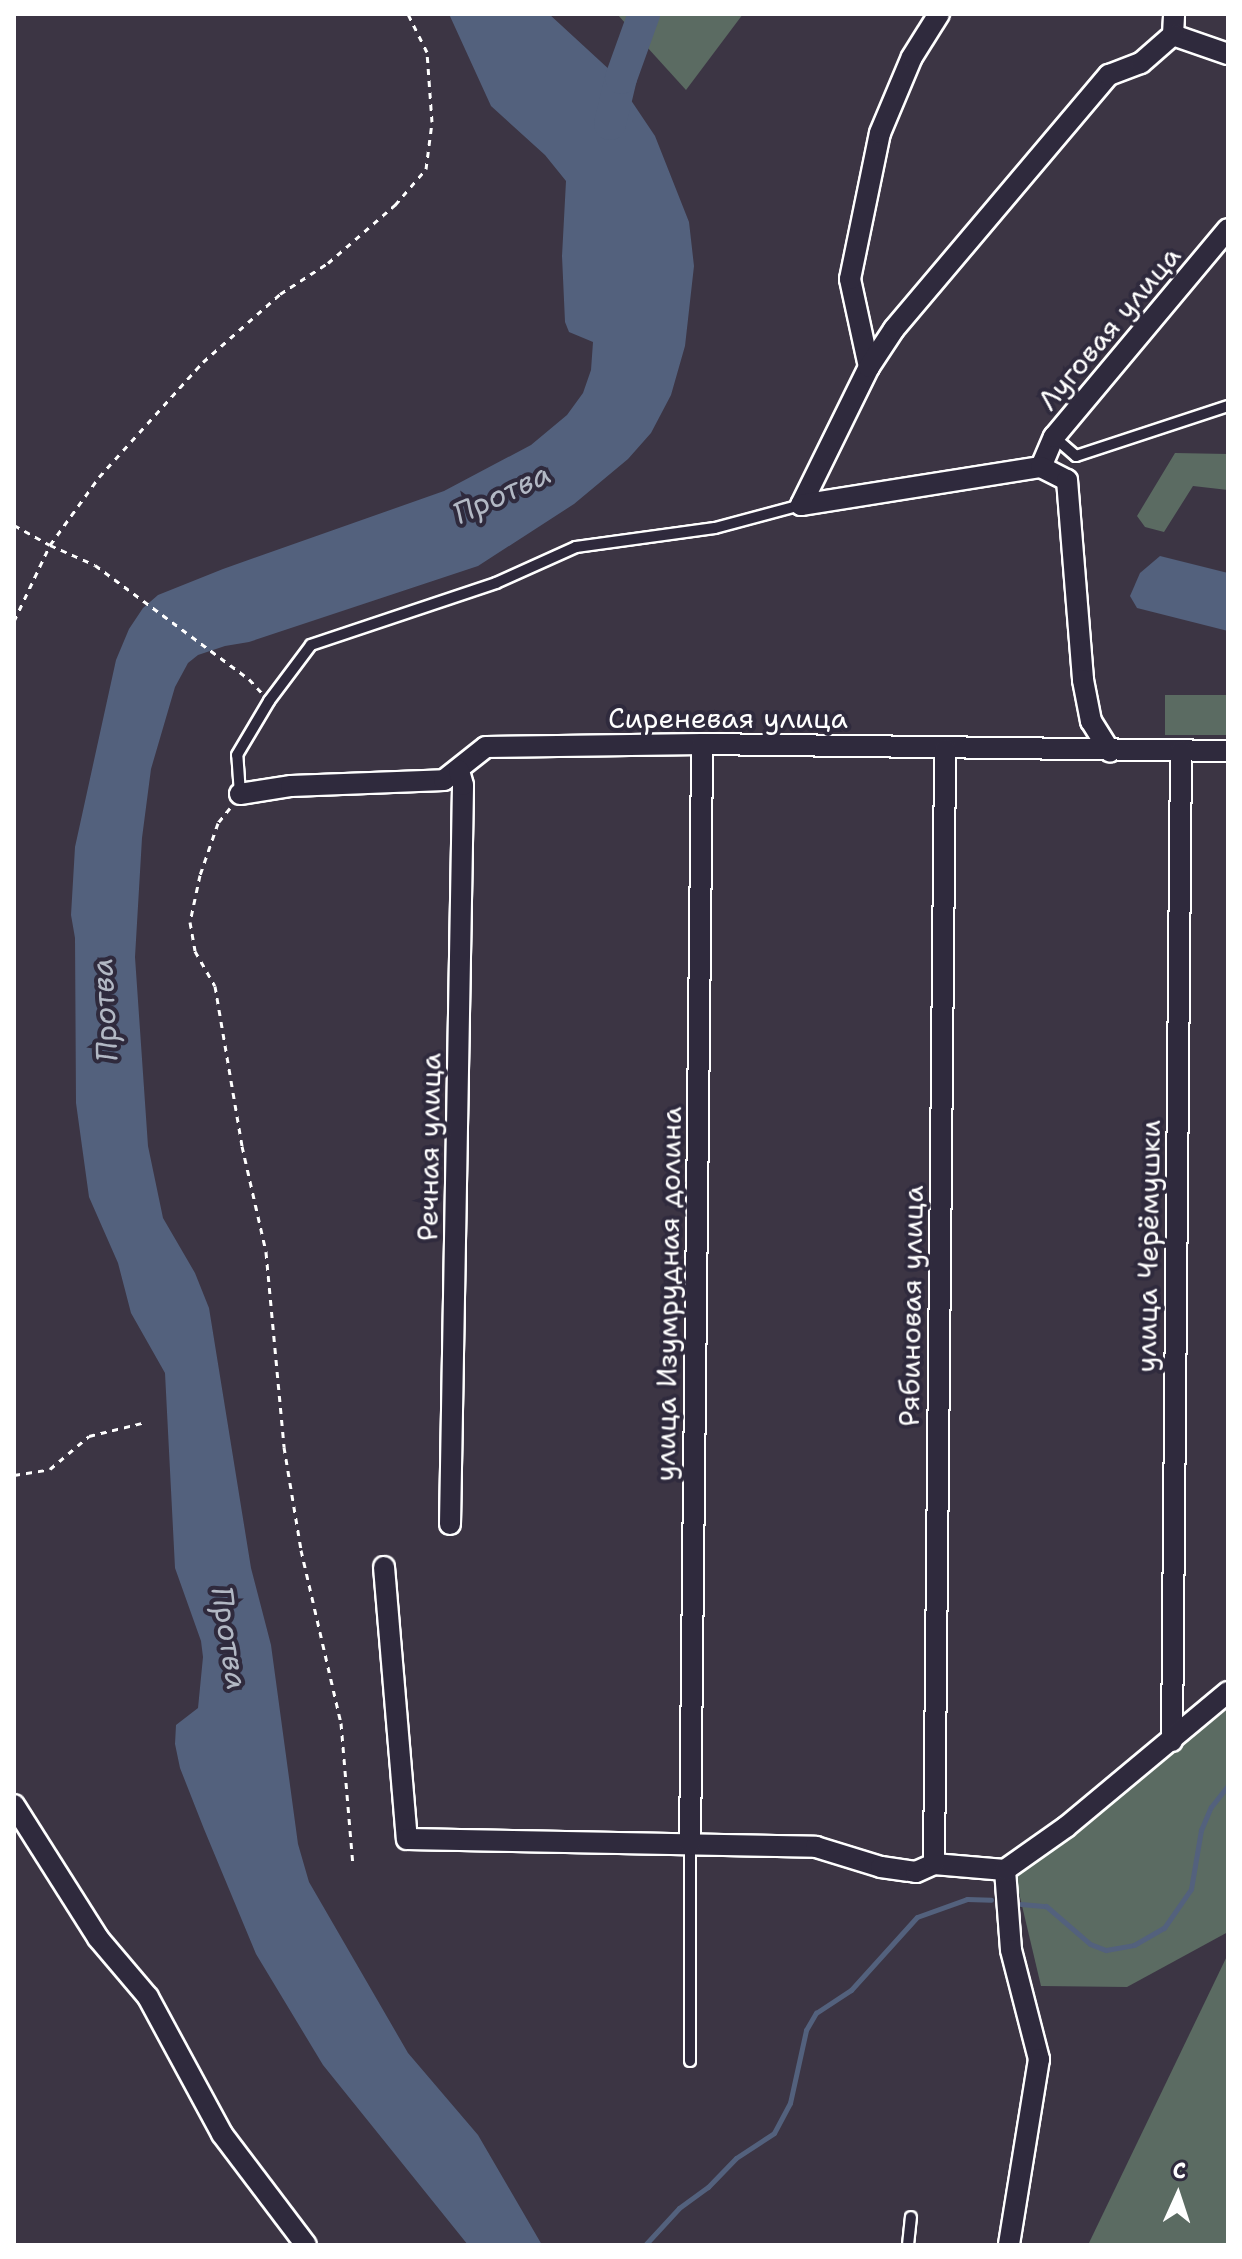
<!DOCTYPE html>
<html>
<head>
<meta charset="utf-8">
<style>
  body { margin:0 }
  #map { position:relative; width:1242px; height:2259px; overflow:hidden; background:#3c3544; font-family:"Shantell Sans",sans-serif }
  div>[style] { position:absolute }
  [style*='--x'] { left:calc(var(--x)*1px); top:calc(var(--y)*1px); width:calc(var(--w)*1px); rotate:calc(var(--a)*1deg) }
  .green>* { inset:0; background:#5b6b62 }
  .water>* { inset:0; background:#53617d }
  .stream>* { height:5px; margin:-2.5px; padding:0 2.5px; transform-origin:2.5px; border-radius:2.5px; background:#53617d }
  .river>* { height:32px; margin:-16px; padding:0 16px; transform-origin:16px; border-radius:16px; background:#53617d }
  .path>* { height:3px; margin-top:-1.5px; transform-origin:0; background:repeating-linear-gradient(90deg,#fff 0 6px,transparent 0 12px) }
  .roads { filter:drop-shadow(2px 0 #fff) drop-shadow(-2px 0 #fff) drop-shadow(0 2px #fff) drop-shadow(0 -2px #fff) }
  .service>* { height:10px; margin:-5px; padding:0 5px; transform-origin:5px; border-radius:5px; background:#2f2a3d }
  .minor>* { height:20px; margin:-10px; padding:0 10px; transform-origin:10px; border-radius:10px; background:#2f2a3d }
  span { translate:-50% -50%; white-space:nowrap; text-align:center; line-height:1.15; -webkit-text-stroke:8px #2f2a3d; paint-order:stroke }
  .street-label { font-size:28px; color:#fff }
  .water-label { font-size:30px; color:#b2b8c4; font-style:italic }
  .frame { position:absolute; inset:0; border:16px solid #fff; pointer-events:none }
  .north { position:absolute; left:1138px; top:2155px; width:80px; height:80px; -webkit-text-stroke:6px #2f2a3d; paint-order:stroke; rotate:3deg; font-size:22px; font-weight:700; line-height:32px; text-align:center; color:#fff }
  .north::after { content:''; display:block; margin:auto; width:28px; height:36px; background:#fff; clip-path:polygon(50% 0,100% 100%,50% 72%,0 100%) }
</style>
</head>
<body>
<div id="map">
  <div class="green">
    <i style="clip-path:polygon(617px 14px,743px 14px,686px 90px)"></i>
    <i style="clip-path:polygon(1175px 453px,1228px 454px,1228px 490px,1193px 486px,1164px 532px,1145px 527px,1137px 516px)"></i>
    <i style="clip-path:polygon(1165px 695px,1228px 695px,1228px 735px,1165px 735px)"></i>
    <i style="clip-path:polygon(1228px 1709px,1228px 1932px,1127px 1987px,1041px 1986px,1015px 1876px)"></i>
    <i style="clip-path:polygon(1228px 1954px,1228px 2245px,1088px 2245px)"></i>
  </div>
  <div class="water">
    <i style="clip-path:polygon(449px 14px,549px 14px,612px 72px,655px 136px,689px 222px,694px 266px,685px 346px,671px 395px,651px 433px,628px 459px,574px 504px,478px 566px,249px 642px,225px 646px,198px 655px,188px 663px,175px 687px,151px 769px,142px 838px,135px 957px,148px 1146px,163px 1218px,195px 1273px,209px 1308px,251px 1568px,271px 1645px,298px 1844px,309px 1882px,408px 2053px,478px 2135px,542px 2245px,468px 2245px,323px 2065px,256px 1954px,204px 1829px,180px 1768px,175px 1744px,176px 1725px,198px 1708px,203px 1657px,201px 1641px,175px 1568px,165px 1373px,131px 1313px,118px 1263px,89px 1197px,76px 1103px,75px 938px,71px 915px,75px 847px,116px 660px,129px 629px,143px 608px,158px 595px,223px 569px,444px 491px,531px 445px,567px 415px,583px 393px,591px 370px,593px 342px,569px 332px,565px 322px,562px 256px,566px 181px,545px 155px,491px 106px)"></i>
    <i style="clip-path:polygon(1160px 556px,1228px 573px,1228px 631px,1137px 608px,1130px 596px,1140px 573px)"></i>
  </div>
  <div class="stream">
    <i style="--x:1021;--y:1904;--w:25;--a:5"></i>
    <i style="--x:1046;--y:1906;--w:58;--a:40.8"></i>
    <i style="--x:1090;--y:1944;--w:17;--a:21"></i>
    <i style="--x:1106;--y:1950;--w:28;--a:-10"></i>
    <i style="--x:1134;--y:1945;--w:34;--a:-30"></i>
    <i style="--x:1164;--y:1928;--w:47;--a:-55.3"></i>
    <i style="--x:1191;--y:1889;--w:60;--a:-80.4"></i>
    <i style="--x:1201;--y:1830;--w:25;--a:-67"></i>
    <i style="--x:1211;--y:1807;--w:28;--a:-52"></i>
    <i style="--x:645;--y:2245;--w:50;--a:-47.4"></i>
    <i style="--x:679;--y:2208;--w:36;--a:-36"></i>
    <i style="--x:708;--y:2187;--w:40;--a:-46"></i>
    <i style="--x:736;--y:2158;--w:45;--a:-33.3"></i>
    <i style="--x:774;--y:2133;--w:34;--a:-62"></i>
    <i style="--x:790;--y:2103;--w:75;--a:-77.6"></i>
    <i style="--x:806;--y:2030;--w:20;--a:-60"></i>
    <i style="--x:816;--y:2013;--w:42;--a:-33.3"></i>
    <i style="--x:851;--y:1990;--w:98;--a:-47.9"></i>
    <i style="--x:917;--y:1917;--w:53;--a:-19.8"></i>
    <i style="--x:967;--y:1899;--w:24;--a:2"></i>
  </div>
  <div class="river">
    <i style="--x:610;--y:124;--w:47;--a:-76.6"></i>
    <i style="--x:621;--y:78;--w:68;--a:-70.2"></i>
  </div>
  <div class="path">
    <i style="--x:14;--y:525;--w:41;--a:29.1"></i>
    <i style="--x:50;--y:545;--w:84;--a:-54.2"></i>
    <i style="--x:99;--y:477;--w:155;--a:-47.9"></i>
    <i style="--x:203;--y:362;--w:103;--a:-41.4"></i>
    <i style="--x:280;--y:294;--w:57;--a:-32.9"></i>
    <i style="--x:328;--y:263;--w:89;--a:-40.9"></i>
    <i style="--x:395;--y:205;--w:48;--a:-49.3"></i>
    <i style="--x:426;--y:169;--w:47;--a:-82.7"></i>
    <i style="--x:432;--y:122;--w:70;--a:-94.1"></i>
    <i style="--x:427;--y:52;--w:42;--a:-116.6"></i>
    <i style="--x:14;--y:621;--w:84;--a:-64.7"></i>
    <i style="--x:50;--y:545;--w:49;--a:24"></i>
    <i style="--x:95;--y:565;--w:192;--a:36.5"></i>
    <i style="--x:249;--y:679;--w:18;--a:47"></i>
    <i style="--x:230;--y:808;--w:19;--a:129"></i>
    <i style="--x:218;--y:823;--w:55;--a:109.1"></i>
    <i style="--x:200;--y:875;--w:48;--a:102"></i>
    <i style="--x:190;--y:922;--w:29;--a:80"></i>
    <i style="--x:195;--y:951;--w:40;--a:60.3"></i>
    <i style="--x:215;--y:986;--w:162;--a:80.4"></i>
    <i style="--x:242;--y:1146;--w:109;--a:77.2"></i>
    <i style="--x:266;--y:1252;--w:196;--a:84.7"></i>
    <i style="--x:284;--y:1447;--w:104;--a:80.6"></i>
    <i style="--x:301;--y:1550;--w:178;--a:77"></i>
    <i style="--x:341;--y:1723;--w:144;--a:85.2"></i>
    <i style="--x:14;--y:1475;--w:36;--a:-9"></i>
    <i style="--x:50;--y:1469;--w:51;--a:-40.2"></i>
    <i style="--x:89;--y:1436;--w:55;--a:-13.8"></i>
  </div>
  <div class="roads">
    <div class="service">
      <i style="--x:1054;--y:437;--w:29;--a:41"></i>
      <i style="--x:1076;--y:456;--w:160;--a:-18.2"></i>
      <i style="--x:240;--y:794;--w:39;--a:-94"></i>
      <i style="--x:237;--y:755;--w:63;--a:-59.3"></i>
      <i style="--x:269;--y:701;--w:70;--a:-53.1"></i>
      <i style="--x:311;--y:645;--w:195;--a:-18.5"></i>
      <i style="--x:496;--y:583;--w:88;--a:-24.2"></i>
      <i style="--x:576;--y:547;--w:140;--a:-7.8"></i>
      <i style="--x:715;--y:528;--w:89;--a:-15"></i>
      <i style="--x:690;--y:1844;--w:217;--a:90"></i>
      <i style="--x:908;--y:2245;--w:28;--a:-84"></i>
    </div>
    <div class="minor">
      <i style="--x:1173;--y:35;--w:58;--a:19.1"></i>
      <i style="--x:1173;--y:35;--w:21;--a:-87"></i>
      <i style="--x:869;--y:367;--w:90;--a:-102.2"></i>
      <i style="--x:850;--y:279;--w:149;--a:-78.4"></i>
      <i style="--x:880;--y:133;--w:82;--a:-67.2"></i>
      <i style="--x:912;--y:57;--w:51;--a:-57.9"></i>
      <i style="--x:1041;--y:467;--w:33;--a:-67"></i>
      <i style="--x:1054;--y:437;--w:271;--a:-50.1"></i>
      <i style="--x:801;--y:505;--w:154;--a:-63.8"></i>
      <i style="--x:869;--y:367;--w:45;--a:-56.7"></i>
      <i style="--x:894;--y:329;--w:333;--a:-49.8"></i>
      <i style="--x:1109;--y:75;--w:34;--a:-21"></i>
      <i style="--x:1141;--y:63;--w:43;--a:-41.2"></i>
      <i style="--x:801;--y:505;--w:243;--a:-9"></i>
      <i style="--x:1041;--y:467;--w:29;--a:27"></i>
      <i style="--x:1067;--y:480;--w:201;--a:85.4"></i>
      <i style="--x:1083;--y:680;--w:42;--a:79"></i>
      <i style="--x:1091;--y:721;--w:36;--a:58"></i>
      <i style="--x:240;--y:794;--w:52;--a:-8.9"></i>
      <i style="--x:291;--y:786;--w:153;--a:-2.2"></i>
      <i style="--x:444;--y:780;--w:53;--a:-38.2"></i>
      <i style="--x:486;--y:747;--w:216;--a:-0.8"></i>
      <i style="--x:702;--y:744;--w:526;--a:0.76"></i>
      <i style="--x:450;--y:1524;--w:739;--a:-88.99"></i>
      <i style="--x:463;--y:785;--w:15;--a:-106"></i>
      <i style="--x:384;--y:1567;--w:273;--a:85.2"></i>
      <i style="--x:407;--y:1839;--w:409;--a:1.1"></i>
      <i style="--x:816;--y:1847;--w:68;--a:17.1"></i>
      <i style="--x:881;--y:1867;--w:35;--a:8"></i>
      <i style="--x:916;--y:1872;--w:20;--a:-24"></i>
      <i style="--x:934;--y:1864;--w:71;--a:4.8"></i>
      <i style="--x:1172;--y:1741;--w:990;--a:-89.48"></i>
      <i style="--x:14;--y:1805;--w:157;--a:57.7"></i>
      <i style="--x:98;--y:1938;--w:77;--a:49.7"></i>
      <i style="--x:148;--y:1997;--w:156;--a:61.6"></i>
      <i style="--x:222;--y:2134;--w:139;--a:52.9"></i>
      <i style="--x:690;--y:1844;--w:1100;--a:-89.37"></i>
      <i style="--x:934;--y:1864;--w:1115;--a:-89.43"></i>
      <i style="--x:1005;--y:1870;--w:80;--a:85.7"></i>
      <i style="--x:1011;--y:1950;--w:113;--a:75.6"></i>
      <i style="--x:1039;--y:2059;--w:188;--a:99.2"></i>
      <i style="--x:1005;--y:1870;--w:75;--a:-35.2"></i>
      <i style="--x:1066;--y:1827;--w:211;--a:-39.8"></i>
    </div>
  </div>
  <div class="street-label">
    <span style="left:1109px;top:328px;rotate:-50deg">Луговая улица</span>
    <span style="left:728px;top:718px">Сиреневая улица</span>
    <span style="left:429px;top:1147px;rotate:-89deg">Речная улица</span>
    <span style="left:1148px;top:1246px;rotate:-89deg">улица Черёмушки</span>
    <span style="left:668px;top:1294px;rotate:-89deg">улица Изумрудная долина</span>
    <span style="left:911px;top:1306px;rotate:-89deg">Рябиновая улица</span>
  </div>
  <div class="water-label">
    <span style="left:502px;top:494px;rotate:-25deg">Протва</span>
    <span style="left:105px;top:1010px;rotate:-93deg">Протва</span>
    <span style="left:229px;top:1638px;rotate:81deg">Протва</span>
  </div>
  <div class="frame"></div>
  <div class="north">С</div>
</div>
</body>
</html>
